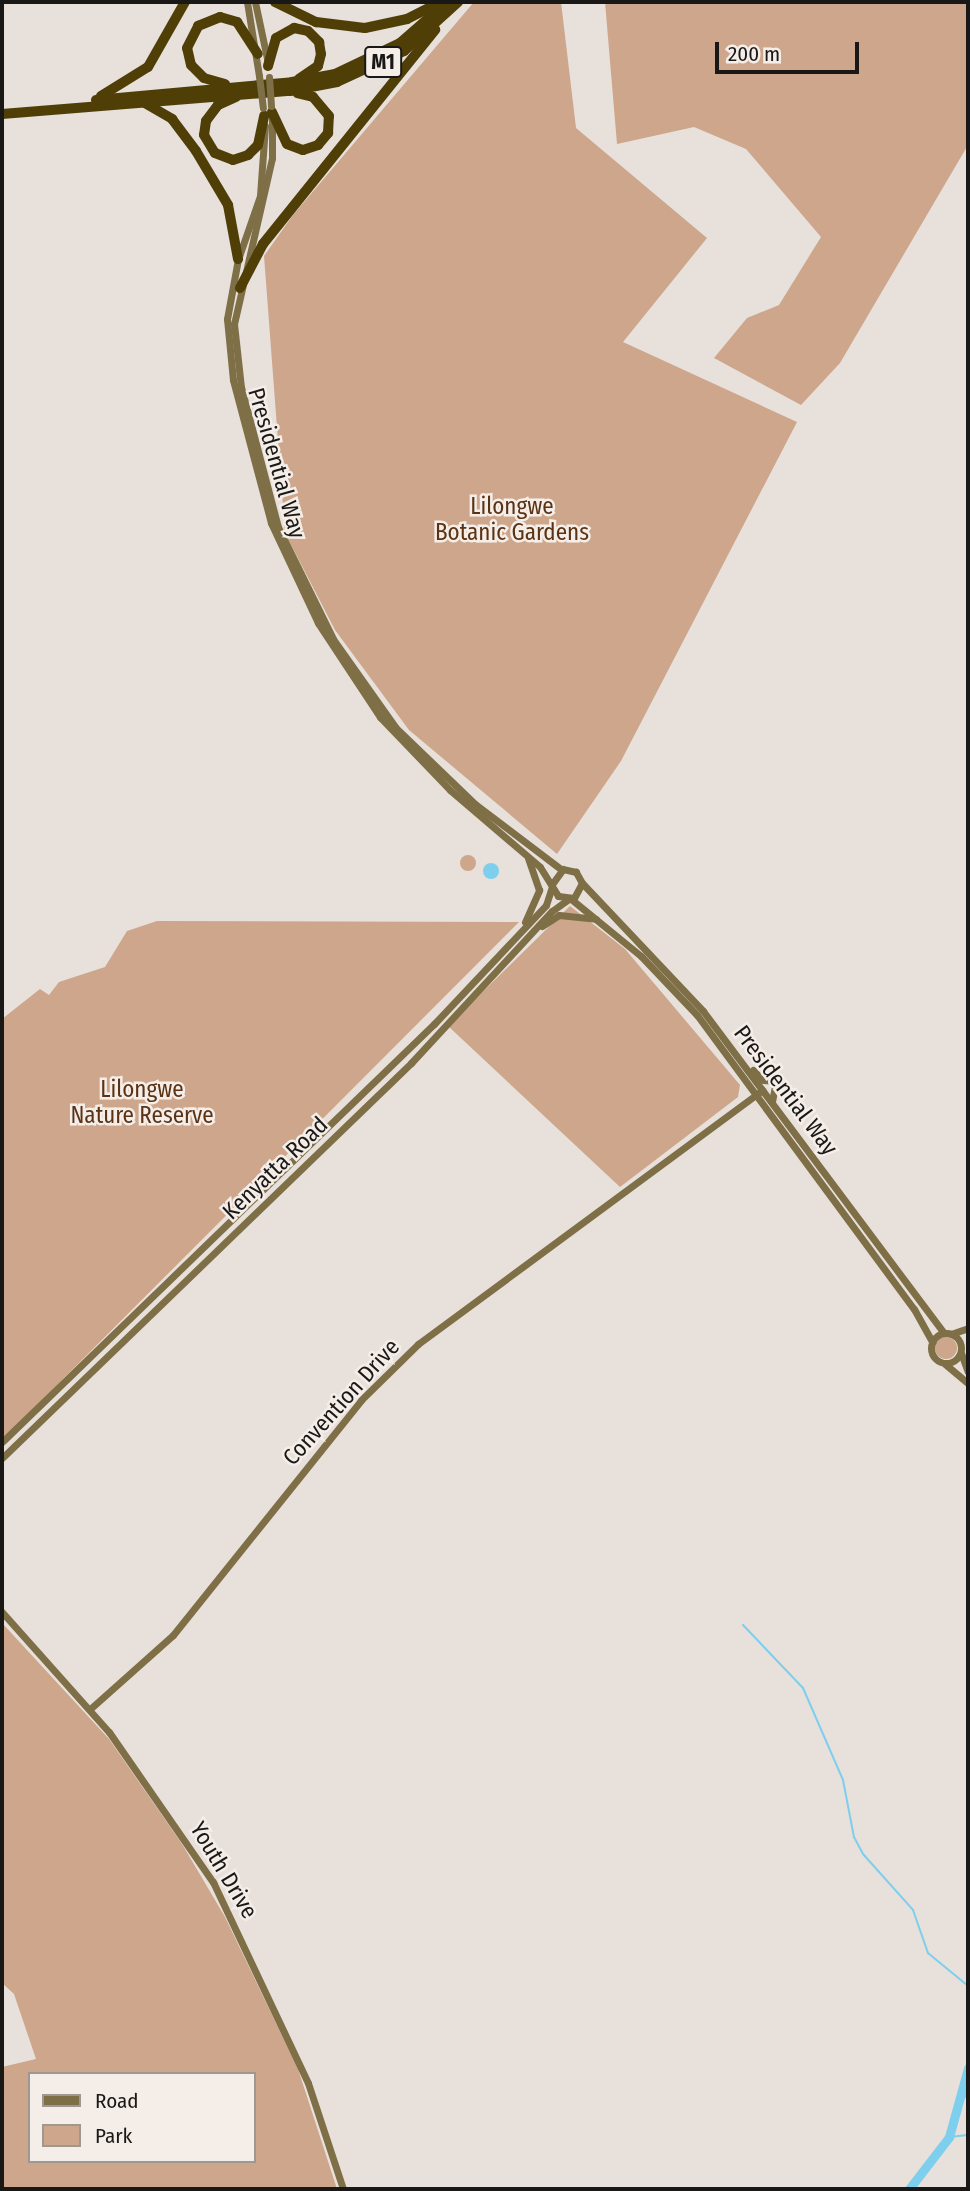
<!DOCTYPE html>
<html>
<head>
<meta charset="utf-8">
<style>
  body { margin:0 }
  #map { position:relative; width:970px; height:2191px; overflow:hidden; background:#e7e0db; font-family:"Fira Sans Condensed",sans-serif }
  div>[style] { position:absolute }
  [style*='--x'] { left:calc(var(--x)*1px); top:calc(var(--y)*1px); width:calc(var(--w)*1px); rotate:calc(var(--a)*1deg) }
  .green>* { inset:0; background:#cda68b }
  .round { border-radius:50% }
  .water>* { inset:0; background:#7dcfed }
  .stream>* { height:2px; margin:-1px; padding:0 1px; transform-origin:1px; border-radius:1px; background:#7dcfed }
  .river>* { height:9px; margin:-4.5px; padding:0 4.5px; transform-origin:4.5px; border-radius:4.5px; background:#7dcfed }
  .secondary>* { height:7px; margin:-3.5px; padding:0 3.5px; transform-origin:3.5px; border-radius:3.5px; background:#7e6f46 }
  .secondary>.ring { margin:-3.5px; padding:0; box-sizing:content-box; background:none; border:7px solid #7e6f46; border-radius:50% }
  .highway>* { height:10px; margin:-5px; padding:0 5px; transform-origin:5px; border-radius:5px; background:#4f3f07 }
  .secondary-bridge>* { height:7px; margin:-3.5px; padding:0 3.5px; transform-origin:3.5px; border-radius:3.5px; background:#7e6f46 }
  span { translate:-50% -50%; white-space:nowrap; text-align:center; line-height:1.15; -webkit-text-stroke:5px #f4ede8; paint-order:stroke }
  .shield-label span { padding:2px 5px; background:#f4ede8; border:2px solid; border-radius:5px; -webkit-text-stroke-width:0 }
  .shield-label { font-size:21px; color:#1a1816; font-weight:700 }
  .street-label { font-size:23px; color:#1a1816 }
  .park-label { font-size:23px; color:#5b3314 }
  .frame { position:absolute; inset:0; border:4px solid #1a1816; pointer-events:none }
  .legend { position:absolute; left:28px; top:2072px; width:228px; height:91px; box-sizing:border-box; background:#f4ede8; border:2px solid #9d9894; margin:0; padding:9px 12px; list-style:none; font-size:21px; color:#1a1816 }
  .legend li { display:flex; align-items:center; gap:14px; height:35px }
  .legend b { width:35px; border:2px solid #9d9894 }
  .scale { position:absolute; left:715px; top:42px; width:144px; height:32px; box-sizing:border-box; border:4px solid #1a1816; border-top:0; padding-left:9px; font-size:21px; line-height:24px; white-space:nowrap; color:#1a1816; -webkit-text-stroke:5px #f4ede8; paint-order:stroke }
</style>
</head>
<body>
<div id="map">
  <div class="green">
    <i style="clip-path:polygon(474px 2px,561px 2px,576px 128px,707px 238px,623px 342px,797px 422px,621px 761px,557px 854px,409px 730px,335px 630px,285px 533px,264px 256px,293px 215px)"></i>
    <i style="clip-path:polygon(605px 2px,968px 2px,968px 145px,840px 363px,801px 405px,714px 358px,747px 318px,779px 305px,821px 237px,746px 149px,694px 127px,617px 144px)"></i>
    <i class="round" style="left:460px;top:855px;width:16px;height:16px"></i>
    <i style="clip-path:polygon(570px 906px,625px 949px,740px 1085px,738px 1097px,620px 1187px,448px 1026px)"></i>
    <i style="clip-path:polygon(157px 921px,519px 922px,2px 1440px,2px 1019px,40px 989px,49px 995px,59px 982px,105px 967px,127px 931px)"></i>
    <i class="round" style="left:935px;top:1337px;width:22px;height:22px"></i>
    <i style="clip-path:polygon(evenodd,2px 1623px,109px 1739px,182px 1844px,225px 1917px,298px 2069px,337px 2189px,2px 2189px,2px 2067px,36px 2059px,14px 1994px,2px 1983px,2px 1623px,30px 2074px,254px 2074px,254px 2161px,30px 2161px,30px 2074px)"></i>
  </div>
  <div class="water">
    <i class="round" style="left:483px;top:863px;width:16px;height:16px"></i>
  </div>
  <div class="stream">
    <i style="--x:743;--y:1625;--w:87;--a:46.4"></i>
    <i style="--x:803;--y:1688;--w:100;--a:66.5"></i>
    <i style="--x:843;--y:1780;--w:58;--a:79.1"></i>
    <i style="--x:854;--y:1837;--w:19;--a:62"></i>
    <i style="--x:863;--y:1854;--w:75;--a:48.2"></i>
    <i style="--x:913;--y:1910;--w:46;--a:70.8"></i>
    <i style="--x:928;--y:1953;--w:52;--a:39.5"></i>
    <i style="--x:957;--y:2103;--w:14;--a:-36"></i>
    <i style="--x:949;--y:2137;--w:19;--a:-6"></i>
  </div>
  <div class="river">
    <i style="--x:909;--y:2189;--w:66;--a:-52.4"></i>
    <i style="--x:949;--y:2137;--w:72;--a:-74.6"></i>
  </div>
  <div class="secondary">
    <i style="--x:247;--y:2;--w:75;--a:80.8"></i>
    <i style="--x:255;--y:2;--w:62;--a:78"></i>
    <i style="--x:272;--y:118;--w:40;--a:90"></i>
    <i style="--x:272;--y:158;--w:170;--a:102.9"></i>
    <i style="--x:234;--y:324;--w:63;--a:83.7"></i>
    <i style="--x:241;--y:387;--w:145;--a:75.2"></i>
    <i style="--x:278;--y:527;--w:125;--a:63.8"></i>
    <i style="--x:333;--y:639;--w:109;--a:54.7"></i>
    <i style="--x:396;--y:728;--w:110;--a:43.9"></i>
    <i style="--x:475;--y:804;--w:109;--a:37.2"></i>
    <i style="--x:265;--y:126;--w:70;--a:94.1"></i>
    <i style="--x:260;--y:196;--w:67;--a:109.2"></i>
    <i style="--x:238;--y:259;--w:61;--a:100.4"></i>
    <i style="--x:227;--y:319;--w:61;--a:84.4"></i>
    <i style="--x:233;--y:380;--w:148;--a:75.1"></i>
    <i style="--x:271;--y:523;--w:110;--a:64.8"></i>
    <i style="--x:318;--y:623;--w:113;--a:56.6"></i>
    <i style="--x:380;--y:717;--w:101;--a:46.2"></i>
    <i style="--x:450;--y:790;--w:118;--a:40.5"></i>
    <i style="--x:540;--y:867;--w:34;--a:58"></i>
    <i style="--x:558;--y:896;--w:16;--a:7"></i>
    <i style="--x:574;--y:898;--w:17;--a:-62"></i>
    <i style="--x:582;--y:883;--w:13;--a:-119"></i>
    <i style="--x:576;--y:872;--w:13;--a:-167"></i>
    <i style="--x:563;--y:869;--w:19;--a:126"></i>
    <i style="--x:583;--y:884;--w:175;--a:46.6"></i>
    <i style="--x:703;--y:1011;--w:402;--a:53.2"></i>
    <i style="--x:571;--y:899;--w:90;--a:39.2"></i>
    <i style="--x:641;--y:956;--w:81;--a:46.5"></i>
    <i style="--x:697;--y:1015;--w:365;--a:53.6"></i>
    <i style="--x:914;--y:1309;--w:38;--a:61"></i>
    <i style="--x:525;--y:922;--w:35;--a:-66"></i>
    <i style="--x:539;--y:890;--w:34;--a:-109"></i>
    <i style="--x:542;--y:926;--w:20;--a:-33"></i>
    <i style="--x:559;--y:915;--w:37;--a:6"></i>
    <i style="--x:753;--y:1070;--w:14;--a:45"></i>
    <i style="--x:763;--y:1080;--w:13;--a:4"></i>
    <i style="--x:776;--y:1081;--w:20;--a:101"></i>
    <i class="ring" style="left:931px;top:1333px;width:23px;height:23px"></i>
    <i style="--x:951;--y:1334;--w:18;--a:-19"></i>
    <i style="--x:961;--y:1353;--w:20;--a:70"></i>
    <i style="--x:945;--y:1364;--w:30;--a:40"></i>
    <i style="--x:2;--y:1442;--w:601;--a:-44.06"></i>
    <i style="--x:434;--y:1024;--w:163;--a:-46.7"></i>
    <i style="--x:546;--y:905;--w:19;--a:-72"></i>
    <i style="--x:2;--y:1458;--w:569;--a:-44"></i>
    <i style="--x:411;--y:1063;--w:207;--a:-47.2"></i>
    <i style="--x:552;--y:911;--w:19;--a:-36"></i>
    <i style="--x:2;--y:1612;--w:161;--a:48.3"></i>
    <i style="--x:109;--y:1732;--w:183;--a:55.3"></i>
    <i style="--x:213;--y:1882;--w:222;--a:64.7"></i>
    <i style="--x:308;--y:2083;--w:112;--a:71.7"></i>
    <i style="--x:90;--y:1709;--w:111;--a:-41.7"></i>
    <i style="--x:173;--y:1635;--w:301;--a:-51.3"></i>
    <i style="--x:361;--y:1400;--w:80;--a:-44.5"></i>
    <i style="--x:418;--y:1344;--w:428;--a:-36.4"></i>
  </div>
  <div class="highway">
    <i style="--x:275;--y:2;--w:46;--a:26"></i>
    <i style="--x:316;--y:22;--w:49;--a:7"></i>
    <i style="--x:365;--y:28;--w:43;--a:-12.1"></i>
    <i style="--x:407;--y:19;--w:38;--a:-27"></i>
    <i style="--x:268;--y:66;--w:29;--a:-74"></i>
    <i style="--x:276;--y:38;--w:21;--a:-29"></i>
    <i style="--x:294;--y:28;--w:14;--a:12"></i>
    <i style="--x:308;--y:31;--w:16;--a:45"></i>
    <i style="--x:319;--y:42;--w:12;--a:81"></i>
    <i style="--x:321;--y:54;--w:12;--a:104"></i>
    <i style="--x:318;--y:66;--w:23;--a:146"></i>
    <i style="--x:225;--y:84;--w:22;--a:-164"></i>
    <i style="--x:204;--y:78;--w:18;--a:-135"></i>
    <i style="--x:191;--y:65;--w:17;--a:-103"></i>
    <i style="--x:187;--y:48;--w:25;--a:-63"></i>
    <i style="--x:198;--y:26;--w:24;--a:-22"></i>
    <i style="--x:220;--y:17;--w:18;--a:16"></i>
    <i style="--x:237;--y:22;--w:38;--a:57"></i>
    <i style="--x:101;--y:96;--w:55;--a:-31.7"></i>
    <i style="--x:148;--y:67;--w:75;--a:-60.4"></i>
    <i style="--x:236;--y:97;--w:20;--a:156"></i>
    <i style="--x:218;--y:105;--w:20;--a:127"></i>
    <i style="--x:206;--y:121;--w:14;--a:98"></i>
    <i style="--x:204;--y:135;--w:21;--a:59"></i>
    <i style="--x:215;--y:153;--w:19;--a:21"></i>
    <i style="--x:233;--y:160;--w:16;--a:-18"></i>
    <i style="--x:248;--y:155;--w:14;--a:-45"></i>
    <i style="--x:258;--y:145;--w:30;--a:-78"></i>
    <i style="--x:96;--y:100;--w:197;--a:-5.2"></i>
    <i style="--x:292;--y:82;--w:44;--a:-10.5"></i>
    <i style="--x:335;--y:74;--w:72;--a:-25.5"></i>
    <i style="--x:400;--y:43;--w:62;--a:-41.1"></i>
    <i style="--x:143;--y:102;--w:34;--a:30"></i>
    <i style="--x:172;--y:119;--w:40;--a:53"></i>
    <i style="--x:196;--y:151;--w:63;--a:59.3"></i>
    <i style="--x:228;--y:205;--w:55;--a:79.5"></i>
    <i style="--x:272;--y:112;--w:35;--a:65"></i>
    <i style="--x:287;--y:144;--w:17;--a:21"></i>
    <i style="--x:303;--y:150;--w:16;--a:-18"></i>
    <i style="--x:318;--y:145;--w:16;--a:-50"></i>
    <i style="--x:328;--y:133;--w:17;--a:-87"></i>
    <i style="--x:329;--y:116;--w:25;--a:-130"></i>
    <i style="--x:313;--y:97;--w:16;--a:-166"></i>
    <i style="--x:2;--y:114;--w:289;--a:-4.6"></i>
    <i style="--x:290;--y:91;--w:48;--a:-10.8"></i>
    <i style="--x:337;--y:82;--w:74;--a:-24.8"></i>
    <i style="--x:404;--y:51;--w:73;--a:-42.2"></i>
    <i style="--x:240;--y:288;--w:50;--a:-62.4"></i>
    <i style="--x:263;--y:244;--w:275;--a:-51.2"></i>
  </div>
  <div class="secondary-bridge">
    <i style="--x:259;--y:76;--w:32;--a:83"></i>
    <i style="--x:269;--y:77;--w:29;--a:86"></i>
  </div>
  <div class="shield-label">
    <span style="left:383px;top:62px">M1</span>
  </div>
  <div class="street-label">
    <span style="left:277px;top:463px;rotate:74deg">Presidential Way</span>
    <span style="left:786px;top:1090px;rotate:53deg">Presidential Way</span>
    <span style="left:275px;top:1168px;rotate:-44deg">Kenyatta Road</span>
    <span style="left:341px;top:1402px;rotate:-48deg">Convention Drive</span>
    <span style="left:224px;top:1870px;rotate:59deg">Youth Drive</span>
  </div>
  <div class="park-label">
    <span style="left:512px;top:519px">Lilongwe<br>Botanic Gardens</span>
    <span style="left:142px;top:1102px">Lilongwe<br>Nature Reserve</span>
  </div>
  <div class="frame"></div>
  <ul class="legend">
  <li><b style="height:9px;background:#7e6f46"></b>Road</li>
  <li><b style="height:19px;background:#cda68b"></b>Park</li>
  </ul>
  <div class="scale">200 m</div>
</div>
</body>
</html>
